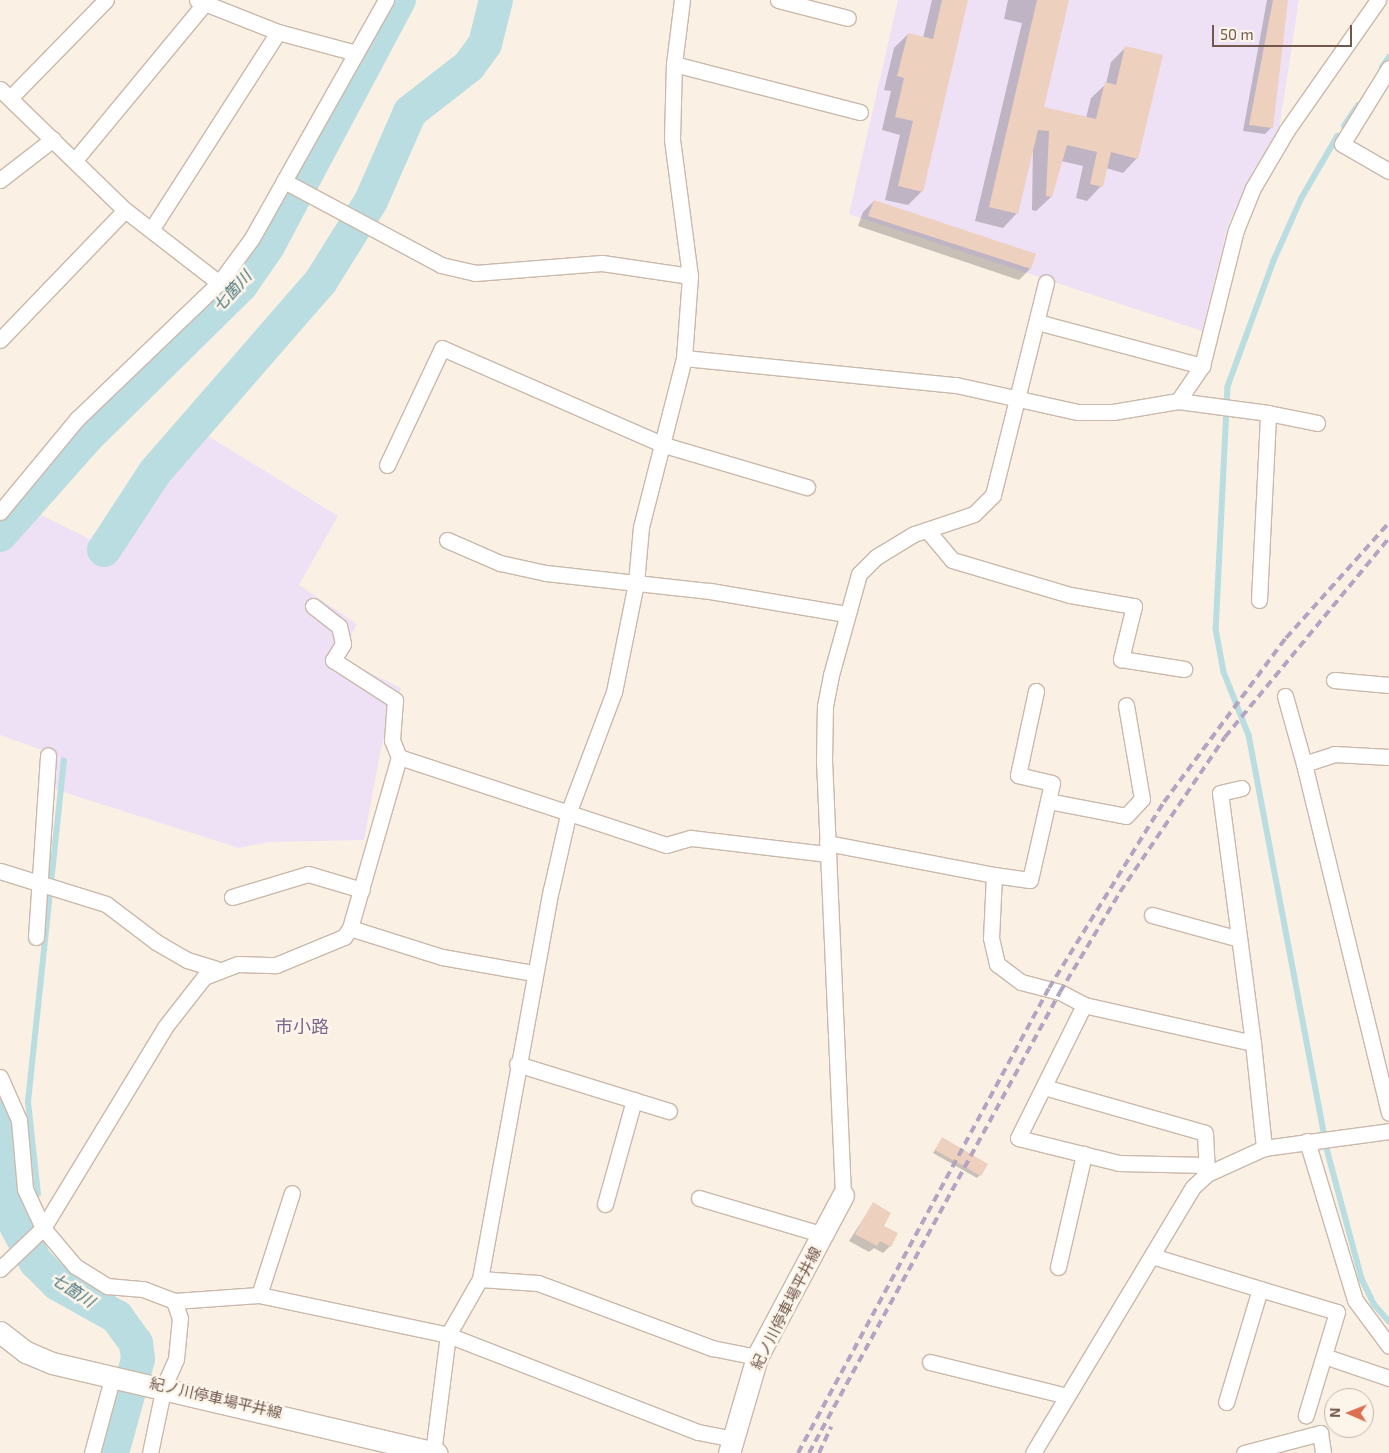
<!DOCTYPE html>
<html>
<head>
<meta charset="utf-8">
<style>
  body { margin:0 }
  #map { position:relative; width:1389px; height:1453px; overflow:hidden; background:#faf1e4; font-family:"Exo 2","Noto Sans JP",sans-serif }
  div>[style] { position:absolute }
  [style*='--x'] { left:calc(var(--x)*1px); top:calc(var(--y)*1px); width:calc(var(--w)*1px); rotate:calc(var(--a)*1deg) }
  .education>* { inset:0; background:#eee1f6 }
  .shadow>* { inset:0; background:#0003 }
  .stream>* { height:5.5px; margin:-2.75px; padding:0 2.75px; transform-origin:2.75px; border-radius:2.75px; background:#badde2 }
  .river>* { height:34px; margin:-17px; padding:0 17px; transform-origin:17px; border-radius:17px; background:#badde2 }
  .building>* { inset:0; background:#edd0be }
  .roads { filter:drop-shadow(1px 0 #cab9ab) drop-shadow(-1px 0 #cab9ab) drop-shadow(0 1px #cab9ab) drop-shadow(0 -1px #cab9ab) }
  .minor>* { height:15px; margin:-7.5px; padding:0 7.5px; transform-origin:7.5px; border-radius:7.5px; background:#fff }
  .secondary>* { height:21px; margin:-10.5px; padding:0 10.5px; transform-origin:10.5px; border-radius:10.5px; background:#fff }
  .rail>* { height:4px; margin-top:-2px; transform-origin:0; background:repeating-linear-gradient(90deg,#b4a4c2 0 8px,transparent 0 13px) }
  span { translate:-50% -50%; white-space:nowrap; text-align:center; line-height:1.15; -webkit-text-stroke:5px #fdf5ea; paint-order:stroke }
  .street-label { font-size:15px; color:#70584c }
  .water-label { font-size:16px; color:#44737b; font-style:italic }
  .quarter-label { font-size:18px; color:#7e648c }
  .north { position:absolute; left:1324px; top:1388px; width:50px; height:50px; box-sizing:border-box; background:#fdf5ea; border:1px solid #c5b6ab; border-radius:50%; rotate:271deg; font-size:14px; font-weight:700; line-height:20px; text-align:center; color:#70584c }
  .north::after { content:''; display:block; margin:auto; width:18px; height:22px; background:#db6f52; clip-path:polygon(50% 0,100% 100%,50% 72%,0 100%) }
  .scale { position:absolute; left:1212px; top:25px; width:140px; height:22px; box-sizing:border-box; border:2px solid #70584c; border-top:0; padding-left:6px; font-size:15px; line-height:18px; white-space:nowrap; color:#70584c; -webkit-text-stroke:4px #fdf5ea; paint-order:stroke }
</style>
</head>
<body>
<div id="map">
  <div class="education">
    <i style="clip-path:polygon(898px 0,1299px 0,1279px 130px,1252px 173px,1228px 225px,1202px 331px,849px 214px)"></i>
    <i style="clip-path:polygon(203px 433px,338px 516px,299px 585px,357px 624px,340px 658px,401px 688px,381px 748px,364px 840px,269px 842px,239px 848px,54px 789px,56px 755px,0 735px,0 551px,37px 513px,116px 552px)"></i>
  </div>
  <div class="shadow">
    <i style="clip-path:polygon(932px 0,967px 0,922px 191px,908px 205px,885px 200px,900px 135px,882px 130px,891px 91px,884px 90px,894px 48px,908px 34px,923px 38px)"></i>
    <i style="clip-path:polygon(1008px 0,1068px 0,1042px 108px,1086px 118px,1091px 98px,1106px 84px,1111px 62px,1125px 48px,1137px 158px,1123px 173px,1106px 168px,1101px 186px,1087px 201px,1076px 198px,1083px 166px,1061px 161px,1051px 197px,1036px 211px,1032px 210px,1033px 145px,1017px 213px,1003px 228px,975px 221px,1022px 23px,1004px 19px)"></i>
    <i style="clip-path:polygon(1267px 0,1287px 0,1272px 127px,1265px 134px,1243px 131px)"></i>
    <i style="clip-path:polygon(874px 201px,1035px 254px,1030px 269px,1019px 280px,858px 226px,863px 212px)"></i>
    <i style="clip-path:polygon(942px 1139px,980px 1175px,977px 1178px,933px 1153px)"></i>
    <i style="clip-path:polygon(873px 1204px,890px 1246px,883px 1253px,874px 1248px,869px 1252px,849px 1241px)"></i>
  </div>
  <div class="stream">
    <i style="--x:1382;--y:67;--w:12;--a:-55"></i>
    <i style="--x:1344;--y:126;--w:25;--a:-56"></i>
    <i style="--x:1338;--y:136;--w:72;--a:120.1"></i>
    <i style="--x:1302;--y:198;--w:69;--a:114"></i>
    <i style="--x:1274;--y:261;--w:134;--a:110.1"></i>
    <i style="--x:1228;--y:387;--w:242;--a:92.8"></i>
    <i style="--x:1216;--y:629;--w:44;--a:79.5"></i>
    <i style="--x:1224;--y:672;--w:68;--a:68.4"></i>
    <i style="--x:1249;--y:735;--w:421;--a:79.3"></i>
    <i style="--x:1327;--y:1149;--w:135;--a:74.9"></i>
    <i style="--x:1362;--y:1279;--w:28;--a:64"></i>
    <i style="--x:1374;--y:1304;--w:23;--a:49"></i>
    <i style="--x:38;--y:1194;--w:93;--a:-96.2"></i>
    <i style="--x:28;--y:1102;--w:343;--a:-84"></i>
    <i style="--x:17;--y:1227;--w:16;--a:-45"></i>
  </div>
  <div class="river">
    <i style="--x:0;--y:535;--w:131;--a:-48.4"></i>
    <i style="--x:87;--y:437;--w:216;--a:-44.6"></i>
    <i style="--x:241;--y:285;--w:47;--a:-55.3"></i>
    <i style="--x:268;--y:246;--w:279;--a:-62"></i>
    <i style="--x:104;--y:550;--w:93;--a:-56.8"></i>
    <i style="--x:155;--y:472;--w:253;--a:-49"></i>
    <i style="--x:321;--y:281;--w:94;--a:-58"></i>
    <i style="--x:371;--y:201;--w:97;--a:-66.3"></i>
    <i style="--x:410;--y:112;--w:75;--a:-37.9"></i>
    <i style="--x:469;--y:66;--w:27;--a:-54"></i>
    <i style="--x:485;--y:44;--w:45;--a:-76"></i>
    <i style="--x:0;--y:1116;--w:82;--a:84.4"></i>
    <i style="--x:8;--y:1198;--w:30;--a:73"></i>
    <i style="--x:17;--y:1227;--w:40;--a:62"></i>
    <i style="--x:36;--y:1262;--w:31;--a:45"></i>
    <i style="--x:58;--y:1284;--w:68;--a:29.2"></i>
    <i style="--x:117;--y:1317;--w:32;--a:54"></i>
    <i style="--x:136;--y:1343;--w:16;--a:83"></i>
    <i style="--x:138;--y:1359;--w:98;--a:105.5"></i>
  </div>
  <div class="building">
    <i style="clip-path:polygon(942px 0,968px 0,923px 192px,898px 186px,913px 121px,895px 117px,904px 78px,897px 76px,908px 33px,933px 39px)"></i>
    <i style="clip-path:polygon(1037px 0,1069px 0,1044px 107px,1096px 119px,1105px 82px,1116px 85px,1125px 46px,1163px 55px,1138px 159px,1111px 152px,1103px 187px,1090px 184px,1097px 152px,1067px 145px,1052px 197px,1046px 196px,1049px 131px,1038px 130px,1018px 214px,989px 207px)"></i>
    <i style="clip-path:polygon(1273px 0,1288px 0,1273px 128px,1249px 125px)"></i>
    <i style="clip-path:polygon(874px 200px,1036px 254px,1031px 269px,868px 216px)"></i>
    <i style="clip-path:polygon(942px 1137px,988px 1164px,981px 1176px,935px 1150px)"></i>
    <i style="clip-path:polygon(873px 1202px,891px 1213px,884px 1226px,898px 1233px,891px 1247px,880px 1241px,877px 1246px,855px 1234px)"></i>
  </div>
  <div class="roads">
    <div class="minor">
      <i style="--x:197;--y:0;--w:87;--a:21.6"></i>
      <i style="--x:278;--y:32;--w:77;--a:15.1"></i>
      <i style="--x:778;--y:0;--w:72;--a:14.4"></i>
      <i style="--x:674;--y:64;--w:192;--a:14.5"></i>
      <i style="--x:1389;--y:68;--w:89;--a:121.7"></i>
      <i style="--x:1342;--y:144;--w:54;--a:29.9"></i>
      <i style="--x:0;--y:89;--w:174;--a:44.1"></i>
      <i style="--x:125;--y:210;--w:119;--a:37.8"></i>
      <i style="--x:10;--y:98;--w:137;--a:-45.6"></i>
      <i style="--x:75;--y:160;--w:201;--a:-50.4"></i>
      <i style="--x:0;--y:180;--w:67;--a:-37.7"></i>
      <i style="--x:284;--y:181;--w:208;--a:-60.6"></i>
      <i style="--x:151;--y:230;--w:235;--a:-57.3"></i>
      <i style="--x:1037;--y:322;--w:171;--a:14.9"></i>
      <i style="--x:0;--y:340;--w:180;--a:-46.1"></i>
      <i style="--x:684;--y:358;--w:273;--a:5.7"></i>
      <i style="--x:956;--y:385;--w:125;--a:12.5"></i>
      <i style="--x:1078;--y:412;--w:35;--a:0"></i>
      <i style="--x:1113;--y:412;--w:66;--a:-9.6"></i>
      <i style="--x:1178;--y:401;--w:91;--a:7.6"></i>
      <i style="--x:1178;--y:401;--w:42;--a:-55.6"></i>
      <i style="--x:1202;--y:366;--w:140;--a:-76"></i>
      <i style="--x:1236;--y:230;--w:45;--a:-68"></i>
      <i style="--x:1253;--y:188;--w:67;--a:-59.6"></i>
      <i style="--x:1287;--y:130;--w:159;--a:-55"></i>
      <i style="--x:387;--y:465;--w:129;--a:-64.8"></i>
      <i style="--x:442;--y:348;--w:242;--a:23.6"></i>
      <i style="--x:664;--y:445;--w:149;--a:16.4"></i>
      <i style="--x:0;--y:512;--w:121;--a:-50.4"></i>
      <i style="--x:77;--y:419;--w:197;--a:-43.8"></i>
      <i style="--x:219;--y:283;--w:56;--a:-53.7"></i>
      <i style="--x:252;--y:238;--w:65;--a:-60.7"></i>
      <i style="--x:284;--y:181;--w:178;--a:28.1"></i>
      <i style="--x:441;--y:265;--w:35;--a:13"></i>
      <i style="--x:475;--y:273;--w:127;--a:-4.5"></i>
      <i style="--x:602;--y:263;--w:89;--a:8.4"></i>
      <i style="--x:927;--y:530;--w:39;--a:50"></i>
      <i style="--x:952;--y:560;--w:123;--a:16.5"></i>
      <i style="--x:1070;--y:595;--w:65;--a:9.8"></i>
      <i style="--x:1134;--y:606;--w:55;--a:103.8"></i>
      <i style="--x:1121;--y:659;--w:64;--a:9"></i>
      <i style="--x:447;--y:540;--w:58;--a:23.5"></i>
      <i style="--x:500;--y:563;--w:47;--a:12.3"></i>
      <i style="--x:546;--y:573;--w:165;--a:6.3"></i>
      <i style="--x:710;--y:591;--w:138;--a:9.6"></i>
      <i style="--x:1259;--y:600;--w:187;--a:-87.2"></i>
      <i style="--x:1268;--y:413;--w:50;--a:11.5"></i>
      <i style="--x:313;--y:606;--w:33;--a:38"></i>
      <i style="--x:339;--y:626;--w:18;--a:77"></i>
      <i style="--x:343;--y:644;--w:19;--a:122"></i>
      <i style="--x:333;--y:660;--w:74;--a:32.8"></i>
      <i style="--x:395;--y:700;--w:40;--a:94.3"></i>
      <i style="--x:392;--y:740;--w:18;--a:68"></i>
      <i style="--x:1334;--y:680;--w:55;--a:5.2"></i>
      <i style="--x:1285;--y:696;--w:71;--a:74.4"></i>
      <i style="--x:1304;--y:764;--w:32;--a:-18"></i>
      <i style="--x:1334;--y:754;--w:55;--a:3.1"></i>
      <i style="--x:1304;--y:764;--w:359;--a:76.3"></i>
      <i style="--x:1048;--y:801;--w:79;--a:10.9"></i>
      <i style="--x:1126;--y:816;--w:23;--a:-47"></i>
      <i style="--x:1142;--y:799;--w:95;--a:-99.7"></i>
      <i style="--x:827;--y:843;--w:170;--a:10.8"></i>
      <i style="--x:994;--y:875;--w:63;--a:92.7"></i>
      <i style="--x:991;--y:938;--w:27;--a:77"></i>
      <i style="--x:997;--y:964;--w:30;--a:37"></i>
      <i style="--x:1021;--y:982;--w:40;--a:14.4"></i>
      <i style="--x:1060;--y:992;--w:27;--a:28"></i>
      <i style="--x:1084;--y:1005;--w:173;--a:12.7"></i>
      <i style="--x:1253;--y:1043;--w:252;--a:-97.5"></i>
      <i style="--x:1220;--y:793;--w:22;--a:-13"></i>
      <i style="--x:0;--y:871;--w:111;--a:17.3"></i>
      <i style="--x:106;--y:904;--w:63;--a:37.2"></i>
      <i style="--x:156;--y:942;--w:36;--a:30"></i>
      <i style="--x:187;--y:960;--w:30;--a:17"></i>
      <i style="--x:994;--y:875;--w:36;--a:8"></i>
      <i style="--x:1030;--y:880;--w:99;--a:-77.2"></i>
      <i style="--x:1052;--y:783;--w:35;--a:-167"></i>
      <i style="--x:1018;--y:775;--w:86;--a:-77.9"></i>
      <i style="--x:232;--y:897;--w:79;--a:-16.8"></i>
      <i style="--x:308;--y:874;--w:56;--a:16.5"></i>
      <i style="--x:1152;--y:915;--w:90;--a:15.4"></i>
      <i style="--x:350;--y:928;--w:96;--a:17.5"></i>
      <i style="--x:442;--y:957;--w:92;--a:10"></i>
      <i style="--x:36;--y:937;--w:182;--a:-86.2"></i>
      <i style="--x:1084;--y:1005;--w:148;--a:116.4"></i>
      <i style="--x:1018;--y:1138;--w:104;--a:13.9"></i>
      <i style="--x:1119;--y:1163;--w:87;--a:1.3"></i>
      <i style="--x:1253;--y:1043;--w:106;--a:84"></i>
      <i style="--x:517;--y:1064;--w:159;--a:17.2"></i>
      <i style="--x:0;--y:1077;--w:47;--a:66.2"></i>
      <i style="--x:19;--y:1120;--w:69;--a:85"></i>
      <i style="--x:25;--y:1189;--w:43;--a:65.2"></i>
      <i style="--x:43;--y:1228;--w:50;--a:49.9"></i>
      <i style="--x:75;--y:1266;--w:38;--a:32"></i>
      <i style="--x:107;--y:1286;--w:36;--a:5"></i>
      <i style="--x:143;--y:1289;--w:33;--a:21"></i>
      <i style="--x:174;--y:1301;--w:18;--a:71"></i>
      <i style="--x:180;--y:1318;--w:41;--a:95.6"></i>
      <i style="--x:176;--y:1359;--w:30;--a:114"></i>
      <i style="--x:164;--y:1386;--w:68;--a:101.8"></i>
      <i style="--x:1044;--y:1087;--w:167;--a:15.9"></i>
      <i style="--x:1205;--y:1133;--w:41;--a:87.2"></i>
      <i style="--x:1307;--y:1141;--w:166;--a:73.2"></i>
      <i style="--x:1355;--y:1300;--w:57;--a:53.5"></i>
      <i style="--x:843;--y:1195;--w:434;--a:-92.5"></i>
      <i style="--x:824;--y:761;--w:55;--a:-89"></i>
      <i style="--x:825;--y:706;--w:32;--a:-79"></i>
      <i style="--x:831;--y:675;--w:105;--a:-74.5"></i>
      <i style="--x:859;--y:574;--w:24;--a:-45"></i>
      <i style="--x:876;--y:557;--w:44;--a:-31.2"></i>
      <i style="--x:914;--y:534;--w:63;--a:-18.4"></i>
      <i style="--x:974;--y:514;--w:27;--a:-45"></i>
      <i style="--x:993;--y:495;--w:219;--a:-76"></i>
      <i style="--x:699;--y:1198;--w:130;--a:16.5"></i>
      <i style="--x:605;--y:1204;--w:108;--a:-74.4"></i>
      <i style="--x:1152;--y:1256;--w:113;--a:17"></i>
      <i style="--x:1260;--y:1289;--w:118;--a:106.7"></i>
      <i style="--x:1058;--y:1267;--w:116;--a:-77"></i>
      <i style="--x:0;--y:1269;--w:59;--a:-43.6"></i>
      <i style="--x:43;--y:1228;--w:235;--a:-58.7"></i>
      <i style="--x:165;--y:1027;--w:63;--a:-52"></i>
      <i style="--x:204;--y:977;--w:36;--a:-21"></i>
      <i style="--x:238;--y:964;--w:38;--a:2"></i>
      <i style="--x:276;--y:965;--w:74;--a:-22.4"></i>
      <i style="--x:344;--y:937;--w:11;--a:-56"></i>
      <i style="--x:350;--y:928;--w:178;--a:-74"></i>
      <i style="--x:399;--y:757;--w:281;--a:18.2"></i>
      <i style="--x:666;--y:845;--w:26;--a:-16"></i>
      <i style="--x:691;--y:838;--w:137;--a:6.7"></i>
      <i style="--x:480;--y:1279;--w:58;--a:3.9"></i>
      <i style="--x:538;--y:1283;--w:186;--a:20.5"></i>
      <i style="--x:712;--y:1348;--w:46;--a:11.3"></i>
      <i style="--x:1260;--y:1289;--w:80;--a:16.6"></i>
      <i style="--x:1337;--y:1312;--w:108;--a:106.8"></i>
      <i style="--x:259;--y:1295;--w:107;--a:-72.1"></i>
      <i style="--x:174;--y:1301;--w:85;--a:-4"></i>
      <i style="--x:259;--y:1295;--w:193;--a:11.9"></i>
      <i style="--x:448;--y:1335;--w:268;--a:21.2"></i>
      <i style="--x:698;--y:1432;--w:36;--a:11"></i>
      <i style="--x:1324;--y:1356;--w:69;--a:18.7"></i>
      <i style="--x:930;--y:1362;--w:141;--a:13.9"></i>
      <i style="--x:92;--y:1453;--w:81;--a:-74.9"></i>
      <i style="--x:433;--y:1453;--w:119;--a:-82.8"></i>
      <i style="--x:448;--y:1335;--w:64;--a:-60.3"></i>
      <i style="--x:480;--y:1279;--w:395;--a:-79.7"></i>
      <i style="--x:551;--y:890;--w:81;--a:-77.2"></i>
      <i style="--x:569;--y:811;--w:127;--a:-69.3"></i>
      <i style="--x:614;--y:692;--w:111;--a:-78.6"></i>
      <i style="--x:636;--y:583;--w:56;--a:-84.9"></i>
      <i style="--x:641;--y:527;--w:174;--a:-75.7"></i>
      <i style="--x:684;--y:358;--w:82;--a:-85.8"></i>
      <i style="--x:690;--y:276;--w:138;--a:-97.5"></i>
      <i style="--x:672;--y:139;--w:75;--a:-88.5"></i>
      <i style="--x:674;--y:64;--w:64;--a:-82.9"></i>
      <i style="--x:1033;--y:1453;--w:310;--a:-59"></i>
      <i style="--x:1193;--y:1187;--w:19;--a:-43"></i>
      <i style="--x:1207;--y:1174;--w:63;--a:-24.5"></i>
      <i style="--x:1264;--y:1148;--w:126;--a:-7.7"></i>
      <i style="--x:1244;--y:1453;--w:79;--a:-14.7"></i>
      <i style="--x:1320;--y:1433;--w:20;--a:81"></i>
    </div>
    <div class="secondary">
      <i style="--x:0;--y:1332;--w:33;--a:38"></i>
      <i style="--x:26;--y:1352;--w:28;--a:23"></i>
      <i style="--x:52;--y:1363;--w:395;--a:13.2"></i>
      <i style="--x:729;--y:1453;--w:100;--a:-73.7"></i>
      <i style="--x:757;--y:1357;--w:183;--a:-62"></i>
    </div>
  </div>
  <div class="rail">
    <i style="--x:798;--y:1453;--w:528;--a:-61.64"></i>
    <i style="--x:1049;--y:988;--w:219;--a:-58.3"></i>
    <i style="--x:1164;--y:802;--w:204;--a:-53.4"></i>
    <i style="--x:1286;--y:638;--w:154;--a:-48.2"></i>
    <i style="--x:809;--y:1453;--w:525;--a:-61.43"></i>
    <i style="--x:1060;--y:992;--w:117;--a:-59"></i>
    <i style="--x:1120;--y:892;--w:187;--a:-55.9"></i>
    <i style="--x:1225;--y:737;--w:258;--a:-50.5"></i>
    <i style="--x:819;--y:1453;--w:29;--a:-65"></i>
  </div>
  <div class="street-label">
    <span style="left:786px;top:1308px;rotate:-63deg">紀ノ川停車場平井線</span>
    <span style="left:216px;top:1398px;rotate:13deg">紀ノ川停車場平井線</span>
  </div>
  <div class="water-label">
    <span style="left:232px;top:291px;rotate:-48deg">七箇川</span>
    <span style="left:73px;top:1290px;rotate:33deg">七箇川</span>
  </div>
  <div class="quarter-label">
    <span style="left:302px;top:1026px">市小路</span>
  </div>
  <div class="north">N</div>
  <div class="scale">50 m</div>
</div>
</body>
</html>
